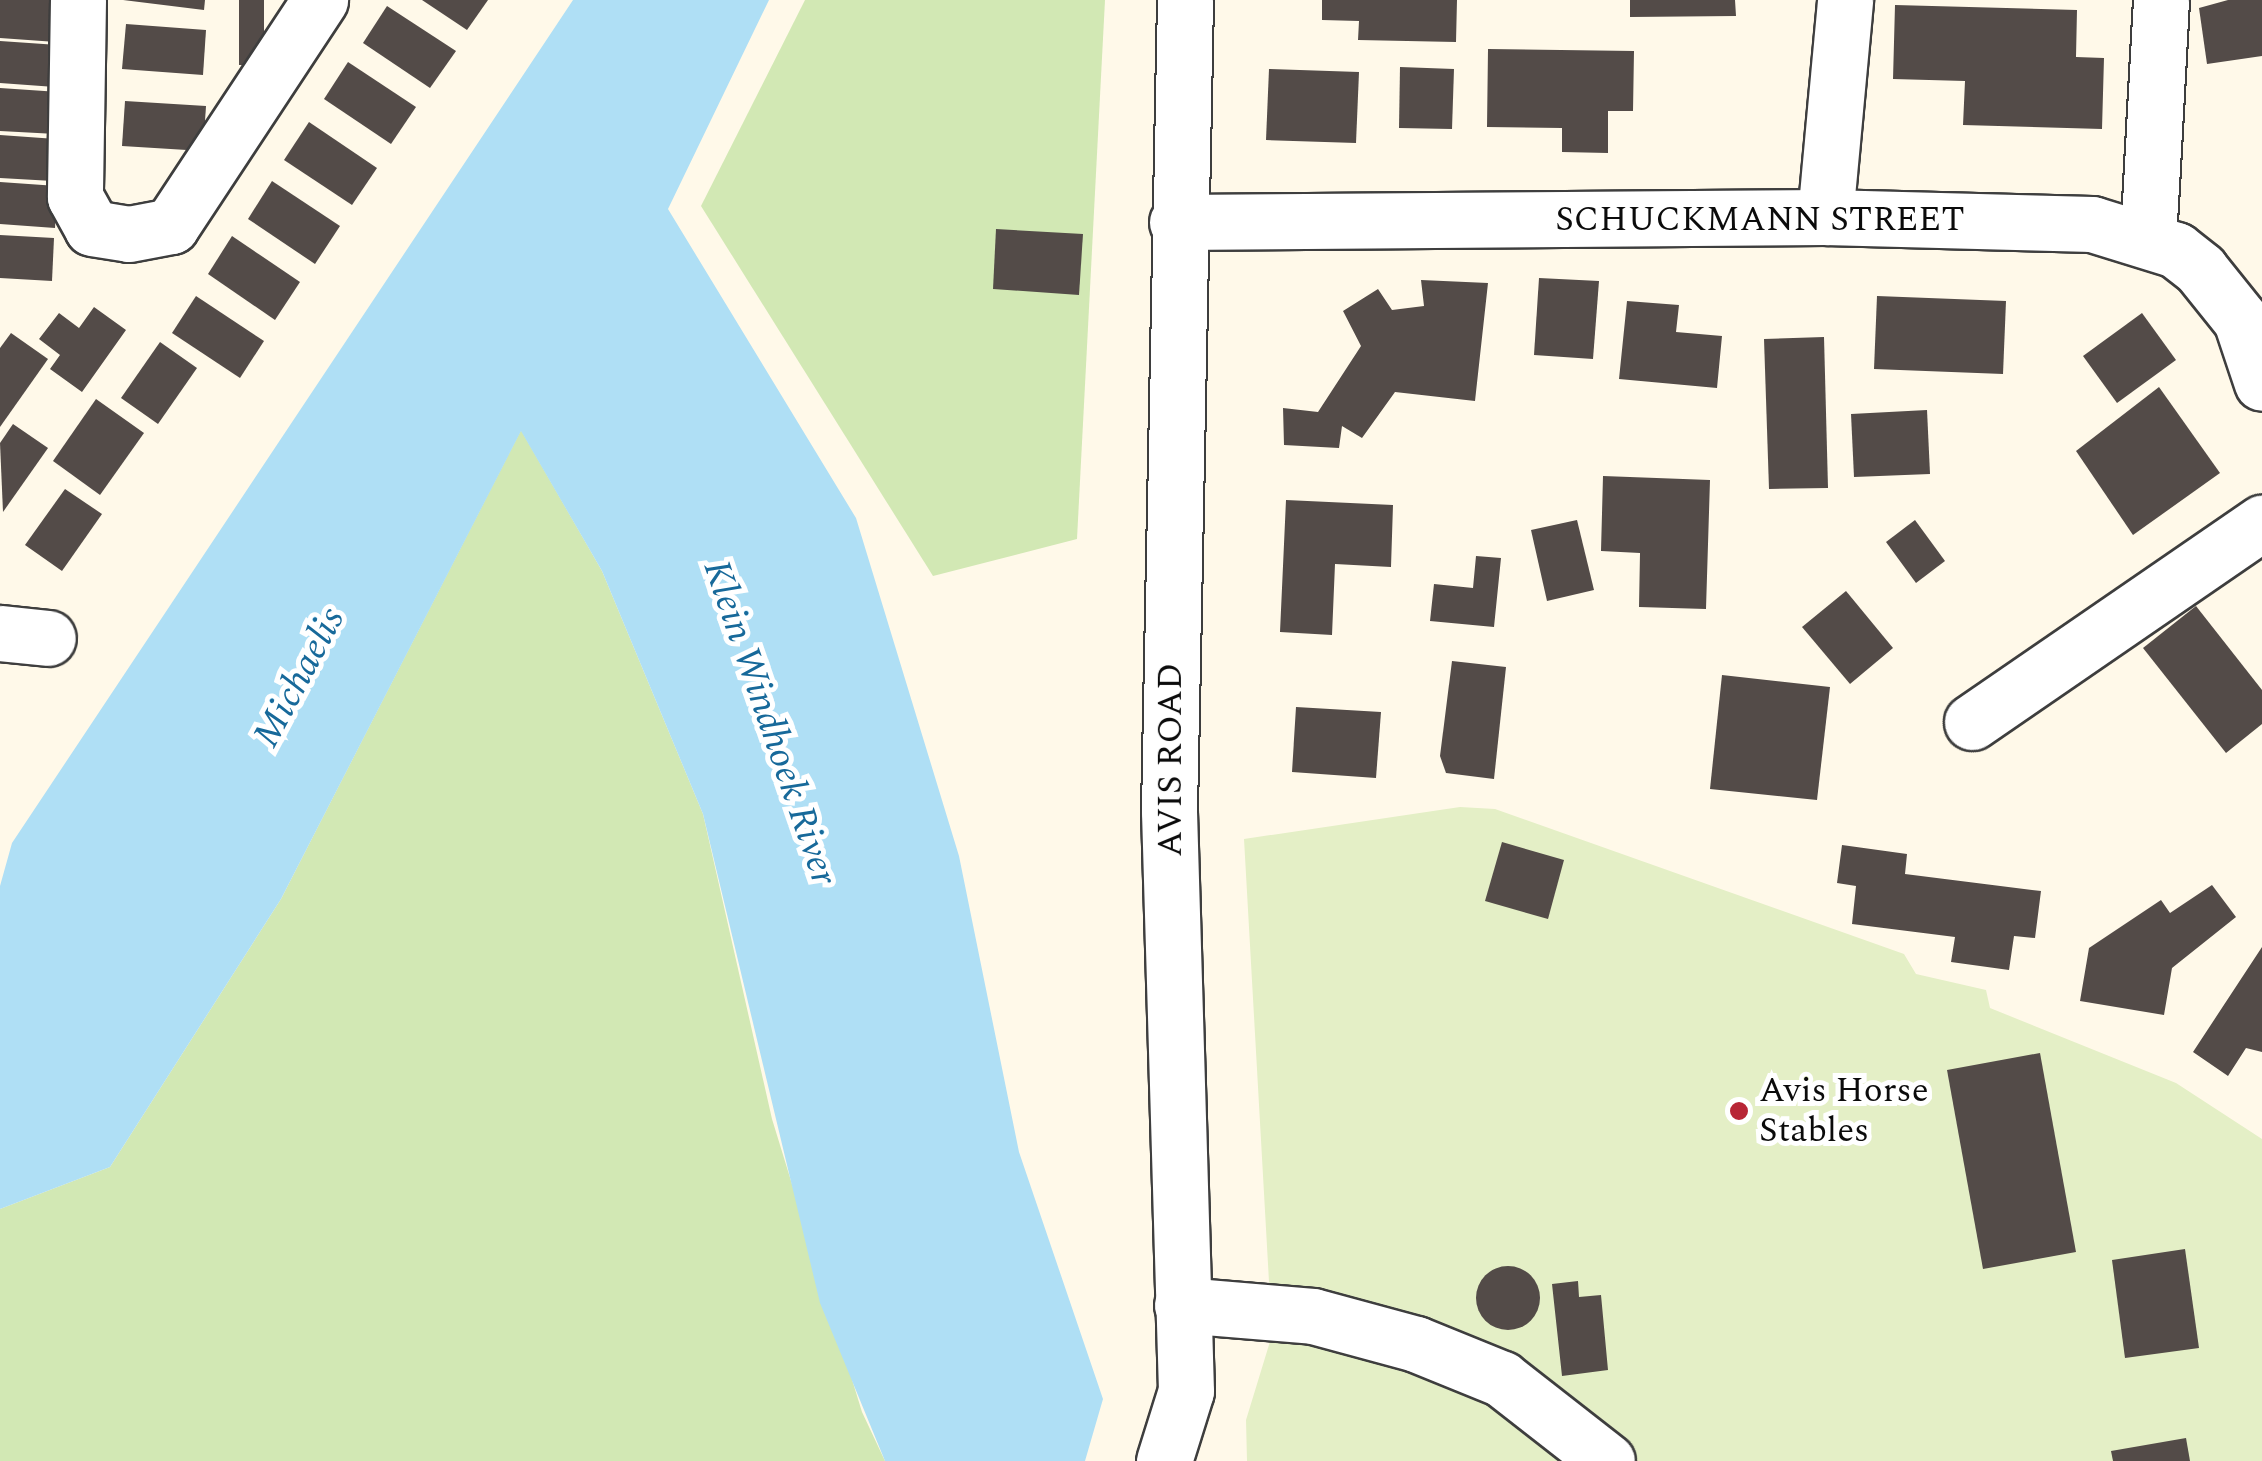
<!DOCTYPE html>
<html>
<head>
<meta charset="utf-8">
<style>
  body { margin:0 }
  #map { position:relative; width:2262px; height:1461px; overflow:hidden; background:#fff9e9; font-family:Spectral,serif }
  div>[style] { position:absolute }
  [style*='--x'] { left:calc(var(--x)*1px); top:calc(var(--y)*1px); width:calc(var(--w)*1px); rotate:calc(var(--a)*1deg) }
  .green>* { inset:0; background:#d2e8b4 }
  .pitch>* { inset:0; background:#e4efc6 }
  .water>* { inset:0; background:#afdff5 }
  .building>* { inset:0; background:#534b48 }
  .round { border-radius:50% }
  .roads { filter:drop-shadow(2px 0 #3e3e3e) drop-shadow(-2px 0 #3e3e3e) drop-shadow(0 2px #3e3e3e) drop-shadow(0 -2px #3e3e3e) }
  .minor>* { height:55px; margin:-27.5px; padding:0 27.5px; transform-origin:27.5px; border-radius:27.5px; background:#fff }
  .dots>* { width:28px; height:28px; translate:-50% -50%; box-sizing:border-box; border:5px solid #fff; border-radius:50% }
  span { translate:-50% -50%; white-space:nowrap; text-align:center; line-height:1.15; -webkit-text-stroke:10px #fff; paint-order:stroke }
  .street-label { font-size:35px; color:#0b0b0b }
  .poi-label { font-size:35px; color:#0b0b0b }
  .left { translate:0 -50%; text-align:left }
  .water-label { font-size:38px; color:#17699a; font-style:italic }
</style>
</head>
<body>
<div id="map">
  <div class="green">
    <i style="clip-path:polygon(805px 0,1105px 0,1077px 539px,933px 576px,701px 206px)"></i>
    <i style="clip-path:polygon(521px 430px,602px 571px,703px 814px,772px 1119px,862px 1412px,885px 1461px,0 1461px,0 1209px,110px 1167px,281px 899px)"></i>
  </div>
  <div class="pitch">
    <i style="clip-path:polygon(1460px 807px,1495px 809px,1904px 954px,1916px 974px,1986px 990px,1990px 1008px,2176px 1083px,2262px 1139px,2262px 1461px,1247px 1461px,1246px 1420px,1272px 1335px,1244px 839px)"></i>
  </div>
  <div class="water">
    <i style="clip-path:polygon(573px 0,769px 0,668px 209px,856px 518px,959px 856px,1019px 1152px,1103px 1399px,1085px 1461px,885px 1461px,820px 1303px,703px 814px,602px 571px,521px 431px,281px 899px,110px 1167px,0 1209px,0 886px,12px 843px)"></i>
  </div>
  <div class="building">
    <i style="clip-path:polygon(0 0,58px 0,56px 42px,0 38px)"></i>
    <i style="clip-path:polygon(123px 0,205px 0,204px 10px)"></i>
    <i style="clip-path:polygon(239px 0,264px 0,264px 65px,239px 65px)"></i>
    <i style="clip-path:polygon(422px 0,488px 0,467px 30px)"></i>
    <i style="clip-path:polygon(1322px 0,1457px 0,1456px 42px,1358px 40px,1359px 21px,1322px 20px)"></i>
    <i style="clip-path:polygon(1630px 0,1735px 0,1736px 16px,1630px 17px)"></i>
    <i style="clip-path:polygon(2228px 0,2262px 0,2262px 56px,2207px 64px,2199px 8px)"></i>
    <i style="clip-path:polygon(1895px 5px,2077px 10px,2076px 57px,2104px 58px,2102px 129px,1963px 125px,1965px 81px,1893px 79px)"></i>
    <i style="clip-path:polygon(387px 6px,456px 51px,430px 88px,363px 43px)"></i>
    <i style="clip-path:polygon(126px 24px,206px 30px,203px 75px,122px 69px)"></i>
    <i style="clip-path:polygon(0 41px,58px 45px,55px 87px,0 83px)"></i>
    <i style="clip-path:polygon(1488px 49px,1634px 51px,1633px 111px,1608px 111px,1608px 153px,1562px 152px,1562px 128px,1487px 127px)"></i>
    <i style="clip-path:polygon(348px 62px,416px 107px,391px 144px,324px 99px)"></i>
    <i style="clip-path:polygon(1400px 67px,1454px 69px,1452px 129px,1399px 128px)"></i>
    <i style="clip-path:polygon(1269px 69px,1359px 72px,1356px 143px,1266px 140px)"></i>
    <i style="clip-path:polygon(0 88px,59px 92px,56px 134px,0 131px)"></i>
    <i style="clip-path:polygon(125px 101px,206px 106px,203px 151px,122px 146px)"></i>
    <i style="clip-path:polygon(309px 122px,377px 168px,352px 205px,284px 160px)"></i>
    <i style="clip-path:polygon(0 135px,56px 139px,53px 181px,0 178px)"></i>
    <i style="clip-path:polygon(272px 181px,340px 226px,315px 264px,248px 219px)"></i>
    <i style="clip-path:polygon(0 182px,57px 186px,55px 228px,0 224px)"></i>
    <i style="clip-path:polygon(996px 229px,1083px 234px,1079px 295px,993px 289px)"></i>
    <i style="clip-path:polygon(0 235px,54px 238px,52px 281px,0 278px)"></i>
    <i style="clip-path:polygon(232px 236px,300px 282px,275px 320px,208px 274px)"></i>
    <i style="clip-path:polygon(1539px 278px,1599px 281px,1593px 359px,1534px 355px)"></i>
    <i style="clip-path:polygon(1421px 280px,1488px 283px,1475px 401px,1395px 392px,1362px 438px,1342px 426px,1339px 448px,1284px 445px,1283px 408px,1318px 412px,1361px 346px,1343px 311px,1378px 289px,1392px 310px,1424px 306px)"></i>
    <i style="clip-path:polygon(196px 296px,264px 341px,240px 378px,172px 333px)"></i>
    <i style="clip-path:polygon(1877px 296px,2006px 301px,2003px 374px,1874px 369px)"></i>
    <i style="clip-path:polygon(1627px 301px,1679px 305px,1676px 332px,1722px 336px,1717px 388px,1619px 379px)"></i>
    <i style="clip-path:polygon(94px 307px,126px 330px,82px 392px,50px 369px,60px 355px,39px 339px,59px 313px,79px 328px)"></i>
    <i style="clip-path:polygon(2142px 313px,2176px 360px,2117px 403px,2083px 356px)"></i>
    <i style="clip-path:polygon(11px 333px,48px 359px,0 427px,0 348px)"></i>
    <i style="clip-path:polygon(1824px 337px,1828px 488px,1769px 489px,1764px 339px)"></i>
    <i style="clip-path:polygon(160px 342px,197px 368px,158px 424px,121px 398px)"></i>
    <i style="clip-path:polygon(2159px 387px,2220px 473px,2133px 535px,2076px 451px)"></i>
    <i style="clip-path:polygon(96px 399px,144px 433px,100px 495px,53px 461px)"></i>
    <i style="clip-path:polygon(1927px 410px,1930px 474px,1854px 477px,1851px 414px)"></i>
    <i style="clip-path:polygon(13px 424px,48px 448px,3px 512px,0 443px)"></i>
    <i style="clip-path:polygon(1603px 476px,1710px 480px,1706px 609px,1639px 607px,1640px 553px,1601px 551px)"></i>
    <i style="clip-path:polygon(65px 489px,102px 514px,62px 571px,25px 545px)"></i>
    <i style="clip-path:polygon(1286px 500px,1393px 505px,1391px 567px,1335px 564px,1332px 635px,1280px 632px)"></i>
    <i style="clip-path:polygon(1577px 520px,1594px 590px,1547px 601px,1531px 530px)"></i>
    <i style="clip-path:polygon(1915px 520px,1945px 561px,1916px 583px,1886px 542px)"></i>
    <i style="clip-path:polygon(1476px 556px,1501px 558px,1494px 627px,1430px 621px,1434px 584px,1473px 588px)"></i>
    <i style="clip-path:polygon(1846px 591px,1893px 648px,1850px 684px,1802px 627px)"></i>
    <i style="clip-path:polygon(2196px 606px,2262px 690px,2262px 724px,2226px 753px,2143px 648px)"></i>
    <i style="clip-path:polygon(1452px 661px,1506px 667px,1494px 779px,1446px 773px,1440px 756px)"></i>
    <i style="clip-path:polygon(1722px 675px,1830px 687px,1817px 800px,1710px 789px)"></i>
    <i style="clip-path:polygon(1296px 707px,1381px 712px,1376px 778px,1292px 772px)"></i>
    <i style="clip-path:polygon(1502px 842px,1564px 860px,1548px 919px,1485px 901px)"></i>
    <i style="clip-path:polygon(1842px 845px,1907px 854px,1905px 874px,2041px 891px,2035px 938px,2014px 936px,2009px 970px,1951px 962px,1955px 937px,1852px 924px,1856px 886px,1837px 883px)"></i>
    <i style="clip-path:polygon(2212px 885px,2236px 917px,2172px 968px,2164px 1015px,2080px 1001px,2089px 948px,2161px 900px,2170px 913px)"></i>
    <i style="clip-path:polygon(2262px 947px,2262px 1052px,2246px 1048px,2228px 1076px,2193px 1052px)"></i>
    <i style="clip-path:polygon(2040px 1053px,2076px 1252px,1983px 1269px,1947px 1070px)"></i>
    <i style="clip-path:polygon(2185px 1249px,2199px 1348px,2125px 1358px,2112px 1260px)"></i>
    <i class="round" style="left:1476px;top:1266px;width:64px;height:64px"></i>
    <i style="clip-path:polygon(1578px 1281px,1579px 1297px,1601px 1295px,1608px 1370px,1562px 1376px,1552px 1284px)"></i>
    <i style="clip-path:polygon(2186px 1438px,2190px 1461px,2113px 1461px,2111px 1451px)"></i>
  </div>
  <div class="roads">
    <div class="minor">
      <i style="--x:78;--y:0;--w:197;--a:90.9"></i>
      <i style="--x:75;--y:197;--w:35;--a:61"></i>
      <i style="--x:92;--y:228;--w:37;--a:9"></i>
      <i style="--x:129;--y:234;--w:43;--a:-10.8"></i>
      <i style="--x:171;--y:226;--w:271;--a:-56.6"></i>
      <i style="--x:1825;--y:217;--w:218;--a:-84.7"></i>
      <i style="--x:1177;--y:222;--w:648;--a:-0.44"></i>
      <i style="--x:1825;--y:217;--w:267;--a:1.5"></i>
      <i style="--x:2092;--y:224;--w:88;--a:17.2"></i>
      <i style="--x:2176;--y:250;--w:31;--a:38"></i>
      <i style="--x:2200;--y:269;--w:65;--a:51.2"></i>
      <i style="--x:2241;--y:320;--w:66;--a:71.6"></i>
      <i style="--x:2148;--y:240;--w:240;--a:-86.9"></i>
      <i style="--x:0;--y:633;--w:48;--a:5.9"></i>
      <i style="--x:1972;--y:722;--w:352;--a:-34.5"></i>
      <i style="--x:1182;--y:1305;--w:131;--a:4.8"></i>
      <i style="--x:1313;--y:1316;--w:107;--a:15.2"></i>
      <i style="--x:1416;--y:1344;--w:93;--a:22.1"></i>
      <i style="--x:1502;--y:1379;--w:133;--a:38"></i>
      <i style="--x:1164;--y:1461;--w:73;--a:-72.6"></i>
      <i style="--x:1186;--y:1391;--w:580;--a:-91.68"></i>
      <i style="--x:1169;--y:811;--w:811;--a:-88.87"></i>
    </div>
  </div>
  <div class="dots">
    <i style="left:1739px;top:1111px;background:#b82636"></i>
  </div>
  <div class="street-label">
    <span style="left:1760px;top:220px">SCHUCKMANN STREET</span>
    <span style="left:1171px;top:760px;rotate:-90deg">AVIS ROAD</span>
  </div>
  <div class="poi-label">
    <span class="left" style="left:1759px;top:1111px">Avis Horse<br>Stables</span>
  </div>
  <div class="water-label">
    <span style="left:300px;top:678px;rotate:-62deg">Michaelis</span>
    <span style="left:769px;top:723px;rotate:71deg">Klein Windhoek River</span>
  </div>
</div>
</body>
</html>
